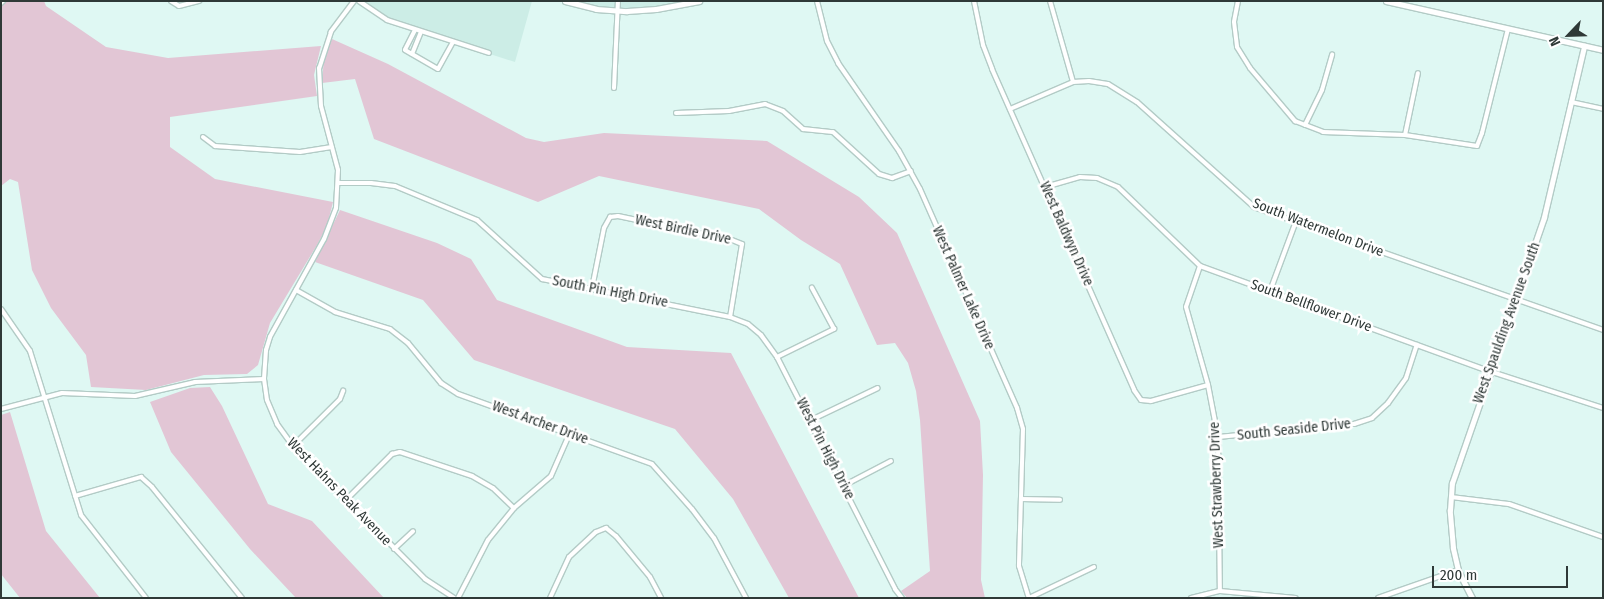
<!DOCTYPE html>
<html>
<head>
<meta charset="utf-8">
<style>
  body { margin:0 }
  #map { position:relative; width:1604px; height:599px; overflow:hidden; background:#dff8f3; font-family:"Fira Sans Condensed",sans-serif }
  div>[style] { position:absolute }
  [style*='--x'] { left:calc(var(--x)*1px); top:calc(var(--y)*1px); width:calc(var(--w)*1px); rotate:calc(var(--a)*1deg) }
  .built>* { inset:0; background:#ccede6 }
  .green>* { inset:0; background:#e2c6d5 }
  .roads { filter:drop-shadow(1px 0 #b3cbc6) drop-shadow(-1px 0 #b3cbc6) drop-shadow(0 1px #b3cbc6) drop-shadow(0 -1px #b3cbc6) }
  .street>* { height:4px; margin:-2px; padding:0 2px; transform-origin:2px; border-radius:2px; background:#fff }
  .secondary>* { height:5px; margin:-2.5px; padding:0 2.5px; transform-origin:2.5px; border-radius:2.5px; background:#fff }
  span { translate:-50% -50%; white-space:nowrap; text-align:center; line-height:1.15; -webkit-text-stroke:5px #fff; paint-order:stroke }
  .street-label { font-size:14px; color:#2f3937 }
  .frame { position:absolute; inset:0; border:2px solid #2f3937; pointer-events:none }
  .north { position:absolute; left:1544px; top:10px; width:50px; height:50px; -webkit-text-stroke:4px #fff; paint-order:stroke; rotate:246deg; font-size:14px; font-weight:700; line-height:20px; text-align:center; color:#2f3937 }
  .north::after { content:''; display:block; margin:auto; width:18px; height:22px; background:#2f3937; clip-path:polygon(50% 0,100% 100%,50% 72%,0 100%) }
  .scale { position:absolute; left:1432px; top:566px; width:136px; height:22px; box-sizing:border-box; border:2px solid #2f3937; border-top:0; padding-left:6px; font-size:15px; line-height:18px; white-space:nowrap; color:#2f3937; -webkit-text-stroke:4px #fff; paint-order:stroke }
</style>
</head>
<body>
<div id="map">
  <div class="built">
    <i style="clip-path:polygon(359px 1px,532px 1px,515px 62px,397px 24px)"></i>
    <i style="clip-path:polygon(565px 1px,699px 1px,675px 6px,610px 10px)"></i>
  </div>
  <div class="green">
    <i style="clip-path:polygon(1px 1px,44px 1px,46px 6px,106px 47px,168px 58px,321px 46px,314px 75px,317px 96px,170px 117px,170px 147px,215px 179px,333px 202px,327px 226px,317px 245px,270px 323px,258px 365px,247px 374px,204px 375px,146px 390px,91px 387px,86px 355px,51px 308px,32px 270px,18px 182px,10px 179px,1px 186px)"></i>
    <i style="clip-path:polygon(332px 39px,388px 64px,526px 138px,544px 142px,604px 133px,767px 141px,859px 197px,897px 233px,980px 421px,983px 475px,981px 580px,985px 598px,907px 598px,901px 591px,930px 571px,920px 420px,916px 391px,908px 363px,895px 343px,877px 345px,840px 264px,801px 240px,759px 209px,599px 176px,538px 202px,374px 139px,355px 79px,322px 83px,324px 57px)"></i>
    <i style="clip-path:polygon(340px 210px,437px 243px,471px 259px,497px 300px,627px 347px,731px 353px,859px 598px,789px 598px,733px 499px,675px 429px,474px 360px,423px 300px,315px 262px)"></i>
    <i style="clip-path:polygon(210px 387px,222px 406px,268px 504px,312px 521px,384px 598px,296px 598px,250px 549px,171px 452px,150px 402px,190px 388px)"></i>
    <i style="clip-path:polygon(10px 412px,46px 531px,100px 598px,20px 598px,1px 574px,1px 415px)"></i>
  </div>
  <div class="roads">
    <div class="street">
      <i style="--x:171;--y:1;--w:9;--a:32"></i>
      <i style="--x:179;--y:6;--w:21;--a:-14"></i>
      <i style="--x:354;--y:1;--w:39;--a:127"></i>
      <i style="--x:331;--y:32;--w:38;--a:108"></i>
      <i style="--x:319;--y:68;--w:38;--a:87"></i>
      <i style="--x:321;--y:106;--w:66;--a:75.1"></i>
      <i style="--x:338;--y:170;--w:38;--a:93"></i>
      <i style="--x:336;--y:208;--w:33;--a:111"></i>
      <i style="--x:324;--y:239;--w:112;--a:118.9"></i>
      <i style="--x:270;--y:337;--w:14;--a:107"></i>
      <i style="--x:266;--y:350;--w:29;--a:94"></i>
      <i style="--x:264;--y:379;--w:21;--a:82"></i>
      <i style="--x:267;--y:400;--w:26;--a:67"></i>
      <i style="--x:277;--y:424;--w:27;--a:54"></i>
      <i style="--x:293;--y:446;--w:187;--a:45.2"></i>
      <i style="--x:425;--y:579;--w:35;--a:33"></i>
      <i style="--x:359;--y:1;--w:34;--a:34"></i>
      <i style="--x:387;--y:20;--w:107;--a:17.9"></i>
      <i style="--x:817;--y:1;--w:41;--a:76"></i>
      <i style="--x:827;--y:41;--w:25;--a:63"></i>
      <i style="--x:838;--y:63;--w:107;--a:55.3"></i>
      <i style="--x:899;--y:151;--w:43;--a:61.1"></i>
      <i style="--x:920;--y:189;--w:240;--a:66.1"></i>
      <i style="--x:1017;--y:408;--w:22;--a:74"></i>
      <i style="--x:1023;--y:429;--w:137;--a:91.7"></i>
      <i style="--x:1019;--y:566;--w:34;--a:73"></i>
      <i style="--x:974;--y:1;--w:45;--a:78.4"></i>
      <i style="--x:983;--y:45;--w:26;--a:69"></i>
      <i style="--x:992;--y:69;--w:351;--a:66.1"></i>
      <i style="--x:1134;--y:390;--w:12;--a:55"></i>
      <i style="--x:1141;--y:400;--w:10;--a:6"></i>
      <i style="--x:1151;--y:401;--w:59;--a:-15.7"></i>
      <i style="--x:1050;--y:1;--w:84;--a:74.1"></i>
      <i style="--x:1238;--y:1;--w:21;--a:101"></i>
      <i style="--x:1234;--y:22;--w:25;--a:83"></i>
      <i style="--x:1237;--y:47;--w:25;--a:58"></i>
      <i style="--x:1250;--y:68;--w:70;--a:49.7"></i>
      <i style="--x:1295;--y:121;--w:30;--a:21"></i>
      <i style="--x:1323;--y:132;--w:82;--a:2.1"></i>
      <i style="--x:1405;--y:135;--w:73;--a:8.7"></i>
      <i style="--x:1477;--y:146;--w:14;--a:-69"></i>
      <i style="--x:1482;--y:133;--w:107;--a:-76"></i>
      <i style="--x:1;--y:3;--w:3;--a:-45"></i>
      <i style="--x:415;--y:30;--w:22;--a:117"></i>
      <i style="--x:405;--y:50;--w:38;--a:30"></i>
      <i style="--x:438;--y:69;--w:31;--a:-61"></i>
      <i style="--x:412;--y:54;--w:24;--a:-68"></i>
      <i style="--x:614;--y:88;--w:87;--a:-87.4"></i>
      <i style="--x:1571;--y:102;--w:33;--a:12"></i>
      <i style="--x:1010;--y:109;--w:69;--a:-23.2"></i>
      <i style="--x:1073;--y:82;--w:16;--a:-4"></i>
      <i style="--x:1089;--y:81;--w:19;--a:9"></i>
      <i style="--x:1108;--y:84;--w:34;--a:32"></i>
      <i style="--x:1137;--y:102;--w:157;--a:41.9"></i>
      <i style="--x:1254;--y:207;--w:370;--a:19.4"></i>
      <i style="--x:676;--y:113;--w:53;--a:-2.2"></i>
      <i style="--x:729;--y:111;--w:37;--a:-11"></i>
      <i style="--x:765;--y:104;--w:19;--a:21"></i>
      <i style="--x:783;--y:111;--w:27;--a:42"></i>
      <i style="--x:803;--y:129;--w:30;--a:6"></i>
      <i style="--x:833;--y:132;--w:62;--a:42.4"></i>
      <i style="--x:879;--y:174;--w:14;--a:17"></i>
      <i style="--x:892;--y:178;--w:20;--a:-20"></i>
      <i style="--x:1305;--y:125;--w:39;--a:-64"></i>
      <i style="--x:1322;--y:90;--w:37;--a:-74"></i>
      <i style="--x:1405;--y:135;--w:63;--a:-78.2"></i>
      <i style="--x:203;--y:137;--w:15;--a:37"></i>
      <i style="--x:215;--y:146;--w:85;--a:4"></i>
      <i style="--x:300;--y:152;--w:32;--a:-9"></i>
      <i style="--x:339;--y:183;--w:32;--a:0"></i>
      <i style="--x:371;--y:183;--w:24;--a:7"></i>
      <i style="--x:395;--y:186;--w:89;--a:22.5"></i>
      <i style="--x:477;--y:220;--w:88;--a:42.2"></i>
      <i style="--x:542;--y:279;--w:192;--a:11.4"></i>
      <i style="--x:730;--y:317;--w:19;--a:21"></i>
      <i style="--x:748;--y:324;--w:17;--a:40"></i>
      <i style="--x:761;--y:335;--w:27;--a:54"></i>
      <i style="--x:777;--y:357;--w:260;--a:63"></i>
      <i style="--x:895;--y:589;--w:11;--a:52"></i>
      <i style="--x:1045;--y:187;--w:36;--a:-16"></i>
      <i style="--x:1080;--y:177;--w:17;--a:3"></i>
      <i style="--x:1097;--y:178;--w:23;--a:23"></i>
      <i style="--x:1118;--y:187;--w:114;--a:43.9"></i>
      <i style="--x:1200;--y:266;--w:307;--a:20"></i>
      <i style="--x:1489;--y:371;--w:120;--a:18"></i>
      <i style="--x:1200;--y:266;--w:43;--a:108.9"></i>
      <i style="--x:1186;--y:307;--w:81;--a:74.2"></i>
      <i style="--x:1208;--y:385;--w:53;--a:79.1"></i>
      <i style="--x:1218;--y:437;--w:154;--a:89.3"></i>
      <i style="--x:592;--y:288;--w:61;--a:-78.7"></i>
      <i style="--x:604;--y:228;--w:13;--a:-61"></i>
      <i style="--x:610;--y:217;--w:8;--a:-7"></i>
      <i style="--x:618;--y:216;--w:116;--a:11.9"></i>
      <i style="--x:732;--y:240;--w:11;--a:22"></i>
      <i style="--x:742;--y:244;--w:74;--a:99.3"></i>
      <i style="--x:296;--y:290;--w:45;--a:29.4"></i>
      <i style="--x:335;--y:312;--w:58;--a:17.2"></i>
      <i style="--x:390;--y:329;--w:23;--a:38"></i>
      <i style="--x:408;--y:343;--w:52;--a:50.5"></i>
      <i style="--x:441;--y:383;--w:20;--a:33"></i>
      <i style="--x:458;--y:394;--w:206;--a:19.8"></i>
      <i style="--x:652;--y:464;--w:60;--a:48.4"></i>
      <i style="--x:692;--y:509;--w:36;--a:53"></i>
      <i style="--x:714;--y:538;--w:68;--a:61.9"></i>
      <i style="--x:1270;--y:291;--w:75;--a:-69.6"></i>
      <i style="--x:1;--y:309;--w:51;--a:55.4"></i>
      <i style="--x:30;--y:351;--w:172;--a:72.7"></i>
      <i style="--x:81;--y:515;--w:105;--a:51.9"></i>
      <i style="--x:777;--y:357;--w:64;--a:-26.2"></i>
      <i style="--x:834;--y:329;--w:47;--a:-118.2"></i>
      <i style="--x:1;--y:409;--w:63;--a:-14.7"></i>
      <i style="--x:62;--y:393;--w:73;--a:2.4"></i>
      <i style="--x:135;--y:396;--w:62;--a:-13.1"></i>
      <i style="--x:195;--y:382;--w:69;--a:-2.5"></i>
      <i style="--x:809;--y:421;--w:76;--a:-25.6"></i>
      <i style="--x:1218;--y:437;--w:137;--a:-5.5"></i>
      <i style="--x:1354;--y:424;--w:19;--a:-18"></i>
      <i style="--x:1372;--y:418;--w:22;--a:-43"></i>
      <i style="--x:1388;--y:403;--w:31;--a:-54"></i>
      <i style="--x:1406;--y:378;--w:35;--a:-72"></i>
      <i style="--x:293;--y:446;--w:66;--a:-45"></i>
      <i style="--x:340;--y:399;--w:9;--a:-69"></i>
      <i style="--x:843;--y:486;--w:54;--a:-27.5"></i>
      <i style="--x:75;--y:496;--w:69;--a:-16.1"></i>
      <i style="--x:141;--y:477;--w:15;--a:42"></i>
      <i style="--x:152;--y:487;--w:143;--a:51"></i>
      <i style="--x:1451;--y:497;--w:58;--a:6.9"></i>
      <i style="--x:1509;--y:504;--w:100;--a:19.3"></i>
      <i style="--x:347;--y:499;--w:64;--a:-45"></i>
      <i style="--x:392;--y:454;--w:8;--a:-14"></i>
      <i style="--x:400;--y:452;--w:76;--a:18.4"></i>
      <i style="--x:472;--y:476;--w:24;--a:30"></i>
      <i style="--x:493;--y:488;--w:29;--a:44"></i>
      <i style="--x:1021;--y:499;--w:39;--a:1"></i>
      <i style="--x:394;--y:549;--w:26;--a:-43"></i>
      <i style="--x:458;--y:598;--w:65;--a:-62.7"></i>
      <i style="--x:488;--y:540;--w:41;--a:-50.9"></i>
      <i style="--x:514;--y:508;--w:49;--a:-40.9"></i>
      <i style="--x:551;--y:476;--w:45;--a:-66.3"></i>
      <i style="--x:550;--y:598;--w:45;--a:-65.1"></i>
      <i style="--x:569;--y:557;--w:37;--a:-43"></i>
      <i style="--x:596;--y:532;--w:11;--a:-22"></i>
      <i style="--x:606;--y:528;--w:13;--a:39"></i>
      <i style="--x:616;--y:536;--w:53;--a:50.3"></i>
      <i style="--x:650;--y:577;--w:24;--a:62"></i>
      <i style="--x:1029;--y:598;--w:72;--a:-25.5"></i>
      <i style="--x:1191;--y:598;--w:30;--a:-14"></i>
      <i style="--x:1220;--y:591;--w:76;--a:5.3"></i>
      <i style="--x:1378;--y:598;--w:85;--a:-19.3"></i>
    </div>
    <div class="secondary">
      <i style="--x:565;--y:1;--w:32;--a:14"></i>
      <i style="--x:596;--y:9;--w:31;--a:4"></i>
      <i style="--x:627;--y:11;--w:29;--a:-4"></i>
      <i style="--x:656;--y:9;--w:44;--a:-10.5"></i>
      <i style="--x:1386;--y:1;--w:222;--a:12.7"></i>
      <i style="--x:1472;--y:598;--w:31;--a:-117"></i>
      <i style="--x:1458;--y:570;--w:23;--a:-103"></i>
      <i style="--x:1453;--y:548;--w:38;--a:-95"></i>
      <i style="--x:1450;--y:510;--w:27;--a:-86"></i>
      <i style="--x:1452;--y:483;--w:281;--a:-70.9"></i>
      <i style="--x:1544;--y:217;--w:176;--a:-76.8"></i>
    </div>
  </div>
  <div class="street-label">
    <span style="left:1318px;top:228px;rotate:21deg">South Watermelon Drive</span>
    <span style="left:683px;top:230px;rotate:12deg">West Birdie Drive</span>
    <span style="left:1066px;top:234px;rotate:66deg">West Baldwyn Drive</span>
    <span style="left:963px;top:288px;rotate:66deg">West Palmer Lake Drive</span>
    <span style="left:610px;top:292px;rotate:11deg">South Pin High Drive</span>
    <span style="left:1311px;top:306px;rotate:20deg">South Bellflower Drive</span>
    <span style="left:1507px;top:323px;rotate:-70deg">West Spaulding Avenue South</span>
    <span style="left:540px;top:423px;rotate:20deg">West Archer Drive</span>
    <span style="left:1294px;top:430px;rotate:-6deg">South Seaside Drive</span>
    <span style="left:825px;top:449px;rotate:63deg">West Pin High Drive</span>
    <span style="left:1217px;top:485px;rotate:-92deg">West Strawberry Drive</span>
    <span style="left:339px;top:492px;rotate:46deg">West Hahns Peak Avenue</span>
  </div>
  <div class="frame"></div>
  <div class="north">N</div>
  <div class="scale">200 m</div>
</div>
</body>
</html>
